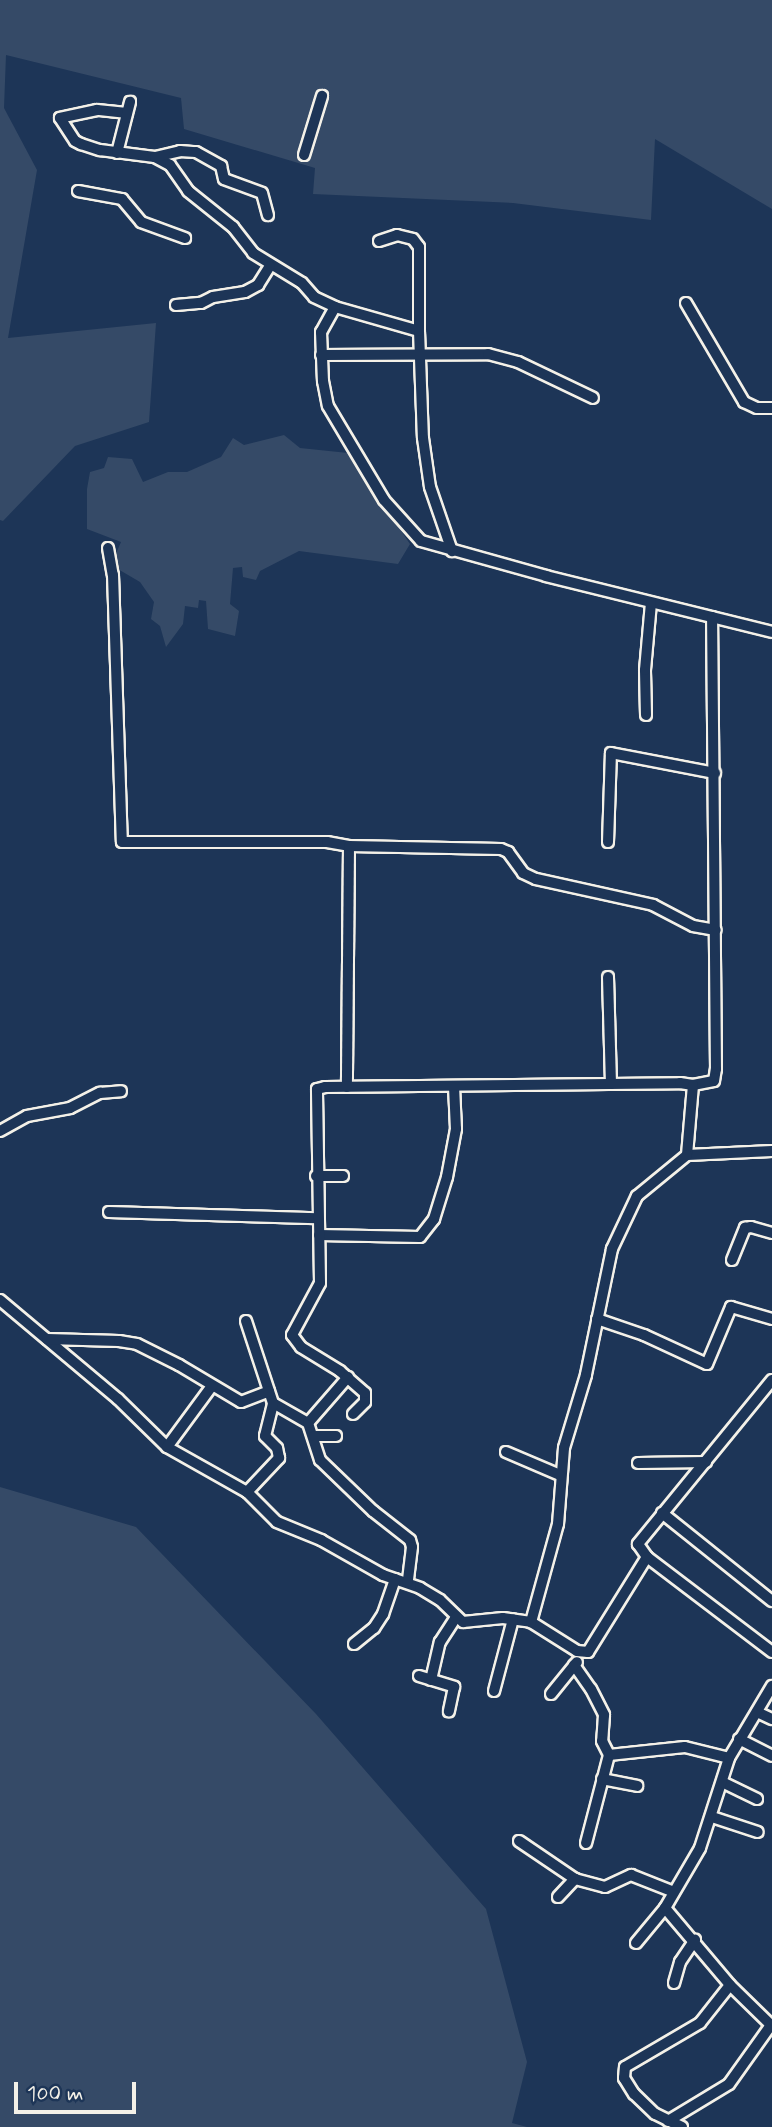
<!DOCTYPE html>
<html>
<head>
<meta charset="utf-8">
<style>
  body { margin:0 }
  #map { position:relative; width:772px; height:2127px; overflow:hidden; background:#1d3557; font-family:Mynerve,sans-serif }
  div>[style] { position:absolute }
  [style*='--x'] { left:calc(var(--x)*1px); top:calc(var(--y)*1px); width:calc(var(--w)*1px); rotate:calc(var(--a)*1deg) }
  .green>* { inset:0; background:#354a67 }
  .roads { filter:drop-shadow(2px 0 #f4f1e8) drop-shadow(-2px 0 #f4f1e8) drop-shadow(0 2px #f4f1e8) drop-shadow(0 -2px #f4f1e8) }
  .minor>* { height:10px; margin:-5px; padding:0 5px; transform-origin:5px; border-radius:5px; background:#1d3557 }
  span { translate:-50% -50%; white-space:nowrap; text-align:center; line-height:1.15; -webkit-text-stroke:5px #1d3557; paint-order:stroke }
  .scale { position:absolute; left:14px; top:2082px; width:122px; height:32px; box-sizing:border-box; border:4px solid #f4f1e8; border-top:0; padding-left:9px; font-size:21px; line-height:24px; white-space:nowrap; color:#f4f1e8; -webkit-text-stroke:5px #1d3557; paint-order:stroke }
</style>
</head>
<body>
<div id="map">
  <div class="green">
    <i style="clip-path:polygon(0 0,772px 0,772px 209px,655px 139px,651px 220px,513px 203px,313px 194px,315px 168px,184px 129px,181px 98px,6px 55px,4px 108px,37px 170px,8px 338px,156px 323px,149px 422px,75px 446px,3px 521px,0 520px)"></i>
    <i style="clip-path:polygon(284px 435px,300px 448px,348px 453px,410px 544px,398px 564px,299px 551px,260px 571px,256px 580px,243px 577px,242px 567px,233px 568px,230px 604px,239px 611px,235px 636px,208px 629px,206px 601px,199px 600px,198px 608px,185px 606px,183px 624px,166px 647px,160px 626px,151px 619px,154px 602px,140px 582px,111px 565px,121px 542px,87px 529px,87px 489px,90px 472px,104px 468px,108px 457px,132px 459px,143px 482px,168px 472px,187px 472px,221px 457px,233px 438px,244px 445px)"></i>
    <i style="clip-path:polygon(0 1487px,136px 1527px,316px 1714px,486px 1909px,527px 2062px,512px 2123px,527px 2127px,0 2127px)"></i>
  </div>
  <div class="roads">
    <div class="minor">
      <i style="--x:127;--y:113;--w:30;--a:-174"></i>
      <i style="--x:97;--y:110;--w:38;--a:168"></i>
      <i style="--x:60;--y:118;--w:27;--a:57"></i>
      <i style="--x:75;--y:141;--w:7;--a:27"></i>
      <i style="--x:81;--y:144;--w:20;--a:18"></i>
      <i style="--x:100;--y:150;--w:55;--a:7.3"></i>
      <i style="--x:155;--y:157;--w:17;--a:28"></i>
      <i style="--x:170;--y:165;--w:32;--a:55"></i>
      <i style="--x:188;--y:191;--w:58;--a:38.7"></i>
      <i style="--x:233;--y:227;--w:33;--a:52"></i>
      <i style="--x:253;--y:253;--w:57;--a:31.5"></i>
      <i style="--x:302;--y:283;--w:18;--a:49"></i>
      <i style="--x:314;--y:297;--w:23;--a:25"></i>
      <i style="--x:335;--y:307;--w:87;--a:15.9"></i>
      <i style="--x:419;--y:331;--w:107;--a:87.9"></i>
      <i style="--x:423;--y:438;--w:49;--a:81.9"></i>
      <i style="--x:430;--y:487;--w:68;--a:71"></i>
      <i style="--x:117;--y:153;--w:53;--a:-75.7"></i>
      <i style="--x:304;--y:155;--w:62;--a:-73"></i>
      <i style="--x:155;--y:157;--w:26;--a:-13"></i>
      <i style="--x:180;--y:151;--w:16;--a:4"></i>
      <i style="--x:196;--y:152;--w:29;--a:29"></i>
      <i style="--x:221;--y:166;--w:13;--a:77"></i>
      <i style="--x:224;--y:179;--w:40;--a:20.2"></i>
      <i style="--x:262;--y:193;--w:23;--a:75"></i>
      <i style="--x:78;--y:191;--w:45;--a:10.3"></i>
      <i style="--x:122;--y:199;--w:30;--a:50"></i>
      <i style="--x:141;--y:222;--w:47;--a:20"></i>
      <i style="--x:379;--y:241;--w:19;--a:-18"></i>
      <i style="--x:397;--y:235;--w:16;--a:14"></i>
      <i style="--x:413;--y:239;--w:10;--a:53"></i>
      <i style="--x:419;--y:247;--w:84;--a:90"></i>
      <i style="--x:686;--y:303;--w:115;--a:59.6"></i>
      <i style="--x:744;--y:402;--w:14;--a:25"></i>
      <i style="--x:757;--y:408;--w:15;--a:0"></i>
      <i style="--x:176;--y:305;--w:25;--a:-5"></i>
      <i style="--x:201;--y:303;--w:13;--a:-27"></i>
      <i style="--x:213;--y:297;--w:32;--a:-9"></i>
      <i style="--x:245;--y:292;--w:15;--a:-28"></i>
      <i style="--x:258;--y:285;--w:22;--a:-58"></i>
      <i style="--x:335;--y:307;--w:29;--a:119"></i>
      <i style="--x:321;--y:332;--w:49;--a:87.7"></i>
      <i style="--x:323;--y:381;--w:25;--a:79"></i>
      <i style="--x:328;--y:406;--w:109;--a:59.2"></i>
      <i style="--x:384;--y:500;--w:55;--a:47.9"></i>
      <i style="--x:421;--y:541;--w:130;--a:15.6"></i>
      <i style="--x:546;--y:576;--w:233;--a:13.9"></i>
      <i style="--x:321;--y:355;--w:167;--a:-0.3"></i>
      <i style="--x:488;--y:354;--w:31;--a:15"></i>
      <i style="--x:518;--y:362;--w:83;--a:25.6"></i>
      <i style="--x:108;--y:548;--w:27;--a:80"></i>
      <i style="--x:113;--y:575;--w:267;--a:88.1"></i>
      <i style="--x:122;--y:842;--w:205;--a:0"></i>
      <i style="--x:327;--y:842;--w:22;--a:10"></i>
      <i style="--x:349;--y:846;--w:241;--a:90.5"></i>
      <i style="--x:646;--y:715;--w:45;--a:-91.3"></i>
      <i style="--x:645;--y:670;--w:67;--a:-84.9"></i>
      <i style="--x:608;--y:842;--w:89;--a:-88.1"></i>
      <i style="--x:611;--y:753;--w:106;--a:10.9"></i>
      <i style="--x:349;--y:846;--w:152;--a:1.1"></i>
      <i style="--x:501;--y:849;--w:8;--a:23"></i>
      <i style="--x:508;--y:852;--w:26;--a:54"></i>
      <i style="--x:523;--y:873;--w:14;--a:25"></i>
      <i style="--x:536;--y:879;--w:120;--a:12.5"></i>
      <i style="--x:653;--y:905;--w:45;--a:27.7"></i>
      <i style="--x:693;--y:926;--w:23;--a:10"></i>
      <i style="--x:608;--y:977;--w:107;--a:88.4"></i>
      <i style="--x:693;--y:1085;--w:21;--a:-11"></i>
      <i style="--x:714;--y:1081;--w:12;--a:-81"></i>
      <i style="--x:716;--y:1069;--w:452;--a:-90.5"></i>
      <i style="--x:0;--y:1131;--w:31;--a:-29"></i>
      <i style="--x:27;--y:1116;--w:44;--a:-10.5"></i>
      <i style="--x:70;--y:1108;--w:34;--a:-27"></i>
      <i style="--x:100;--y:1093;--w:21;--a:-5"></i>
      <i style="--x:687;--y:1155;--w:85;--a:-2.7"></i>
      <i style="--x:316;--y:1176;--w:27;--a:0"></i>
      <i style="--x:109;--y:1212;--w:208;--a:1.7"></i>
      <i style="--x:319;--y:1235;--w:101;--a:1.1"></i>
      <i style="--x:420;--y:1237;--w:23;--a:-52"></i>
      <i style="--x:434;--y:1219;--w:44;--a:-72.8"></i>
      <i style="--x:447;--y:1177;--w:49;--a:-79.4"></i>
      <i style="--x:456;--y:1129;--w:43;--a:-92.7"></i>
      <i style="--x:732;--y:1260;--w:35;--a:-68"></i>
      <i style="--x:745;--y:1228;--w:6;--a:-9"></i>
      <i style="--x:751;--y:1227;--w:22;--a:16"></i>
      <i style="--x:0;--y:1300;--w:154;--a:40"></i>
      <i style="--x:118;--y:1399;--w:69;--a:44.4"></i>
      <i style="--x:167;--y:1447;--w:92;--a:29.4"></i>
      <i style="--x:247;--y:1492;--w:42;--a:45"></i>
      <i style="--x:277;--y:1522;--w:48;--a:22.2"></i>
      <i style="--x:321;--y:1540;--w:71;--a:29.4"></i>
      <i style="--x:383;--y:1575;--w:39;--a:19"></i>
      <i style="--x:420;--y:1588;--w:23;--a:31"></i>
      <i style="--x:440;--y:1600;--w:32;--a:44"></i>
      <i style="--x:463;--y:1622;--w:40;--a:-5.7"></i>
      <i style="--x:503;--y:1618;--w:28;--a:8"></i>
      <i style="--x:531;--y:1622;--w:54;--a:32.2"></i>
      <i style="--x:577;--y:1651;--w:11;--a:5"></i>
      <i style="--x:588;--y:1652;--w:112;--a:-58.2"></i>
      <i style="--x:597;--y:1319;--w:50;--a:18.8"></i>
      <i style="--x:644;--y:1335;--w:69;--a:24.7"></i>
      <i style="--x:707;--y:1364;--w:62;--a:-67.2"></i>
      <i style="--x:731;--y:1307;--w:43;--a:16.3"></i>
      <i style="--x:246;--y:1321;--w:86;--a:71.8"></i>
      <i style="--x:273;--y:1403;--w:40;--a:29.7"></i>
      <i style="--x:308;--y:1423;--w:39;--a:72"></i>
      <i style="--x:320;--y:1460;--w:74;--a:43.9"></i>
      <i style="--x:373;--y:1511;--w:47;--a:38.1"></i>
      <i style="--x:410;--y:1540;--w:7;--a:74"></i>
      <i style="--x:412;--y:1547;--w:35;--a:97"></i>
      <i style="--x:47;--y:1339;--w:72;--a:1.6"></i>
      <i style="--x:119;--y:1341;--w:18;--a:9"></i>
      <i style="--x:137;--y:1344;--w:47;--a:26.6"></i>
      <i style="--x:179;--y:1365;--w:72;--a:30.8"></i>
      <i style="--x:241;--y:1402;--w:30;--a:-21"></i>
      <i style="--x:772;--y:1380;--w:212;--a:129.3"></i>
      <i style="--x:638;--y:1544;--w:16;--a:55"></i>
      <i style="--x:647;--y:1557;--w:157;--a:37.2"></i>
      <i style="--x:353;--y:1414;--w:17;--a:-45"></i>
      <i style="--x:365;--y:1402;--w:9;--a:-90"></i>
      <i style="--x:365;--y:1393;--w:33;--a:-139"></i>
      <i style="--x:340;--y:1371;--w:46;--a:-148.4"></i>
      <i style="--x:301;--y:1347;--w:15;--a:-127"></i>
      <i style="--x:292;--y:1335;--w:59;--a:-61.7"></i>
      <i style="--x:320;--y:1283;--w:194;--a:-90.9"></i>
      <i style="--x:317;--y:1089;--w:8;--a:-14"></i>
      <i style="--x:325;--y:1087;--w:355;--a:-0.6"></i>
      <i style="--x:680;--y:1083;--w:13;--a:9"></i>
      <i style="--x:693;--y:1085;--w:70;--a:94.9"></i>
      <i style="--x:687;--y:1155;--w:65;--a:140.6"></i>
      <i style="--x:637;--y:1196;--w:59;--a:115.3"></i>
      <i style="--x:612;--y:1249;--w:129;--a:101.7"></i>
      <i style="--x:586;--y:1375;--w:76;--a:106.8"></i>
      <i style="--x:564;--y:1448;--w:76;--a:94.5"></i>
      <i style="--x:558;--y:1524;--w:102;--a:105.4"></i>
      <i style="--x:308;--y:1423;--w:61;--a:-49"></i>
      <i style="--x:314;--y:1436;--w:22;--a:0"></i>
      <i style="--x:167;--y:1447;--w:76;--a:-53.6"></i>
      <i style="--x:506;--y:1452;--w:59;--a:23.1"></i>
      <i style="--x:638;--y:1463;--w:68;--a:-0.8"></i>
      <i style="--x:247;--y:1492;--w:47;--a:-46.7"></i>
      <i style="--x:279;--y:1458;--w:10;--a:-101"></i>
      <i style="--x:277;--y:1448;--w:17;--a:-135"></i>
      <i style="--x:265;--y:1436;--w:34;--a:-76"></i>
      <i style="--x:662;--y:1513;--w:141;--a:38.7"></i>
      <i style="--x:354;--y:1644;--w:26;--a:-39"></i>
      <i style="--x:374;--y:1628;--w:17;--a:-57"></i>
      <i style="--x:383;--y:1614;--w:37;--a:-71"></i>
      <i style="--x:574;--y:1665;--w:29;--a:55"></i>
      <i style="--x:591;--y:1689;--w:29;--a:63"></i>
      <i style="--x:604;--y:1715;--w:26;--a:94"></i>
      <i style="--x:602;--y:1741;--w:16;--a:63"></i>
      <i style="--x:609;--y:1755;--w:91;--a:104.6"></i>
      <i style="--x:419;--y:1676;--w:37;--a:17"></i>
      <i style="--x:454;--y:1687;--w:25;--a:102"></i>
      <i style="--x:431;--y:1680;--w:39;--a:-77"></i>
      <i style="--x:440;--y:1642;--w:30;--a:-57"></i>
      <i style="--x:494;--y:1691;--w:74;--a:-75.2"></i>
      <i style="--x:551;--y:1694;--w:41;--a:-50.9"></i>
      <i style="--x:757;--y:1712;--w:17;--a:25"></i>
      <i style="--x:739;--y:1739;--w:37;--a:27"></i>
      <i style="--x:609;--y:1755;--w:76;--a:-6"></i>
      <i style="--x:685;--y:1747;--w:45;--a:14"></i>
      <i style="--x:602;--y:1779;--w:36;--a:11"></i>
      <i style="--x:722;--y:1782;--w:39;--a:26"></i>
      <i style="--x:712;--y:1817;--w:48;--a:18.1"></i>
      <i style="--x:519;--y:1841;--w:68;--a:34.2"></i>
      <i style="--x:575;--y:1879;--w:31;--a:15"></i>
      <i style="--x:605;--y:1887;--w:29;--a:-25"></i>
      <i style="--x:631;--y:1875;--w:46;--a:21.6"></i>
      <i style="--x:558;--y:1897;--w:25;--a:-47"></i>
      <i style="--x:665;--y:1908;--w:101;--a:49.8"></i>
      <i style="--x:730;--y:1985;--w:59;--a:44.3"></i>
      <i style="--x:636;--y:1943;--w:45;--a:-50.4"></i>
      <i style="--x:665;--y:1908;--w:69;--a:-59.7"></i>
      <i style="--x:700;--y:1848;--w:95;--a:-72.1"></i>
      <i style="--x:729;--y:1758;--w:84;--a:-59.2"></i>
      <i style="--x:674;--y:1983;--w:22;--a:-74"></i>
      <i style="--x:680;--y:1962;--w:27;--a:-56"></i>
      <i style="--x:668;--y:2121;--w:71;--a:-31.2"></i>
      <i style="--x:729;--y:2084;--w:72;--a:-54.6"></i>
      <i style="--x:682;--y:2127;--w:30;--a:-154"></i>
      <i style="--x:655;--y:2114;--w:29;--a:-136"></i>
      <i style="--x:634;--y:2094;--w:19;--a:-122"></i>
      <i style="--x:624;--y:2078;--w:11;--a:-85"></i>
      <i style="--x:625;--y:2067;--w:87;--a:-30.4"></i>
      <i style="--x:700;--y:2023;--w:48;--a:-51.7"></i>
    </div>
  </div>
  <div class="scale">100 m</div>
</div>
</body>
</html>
